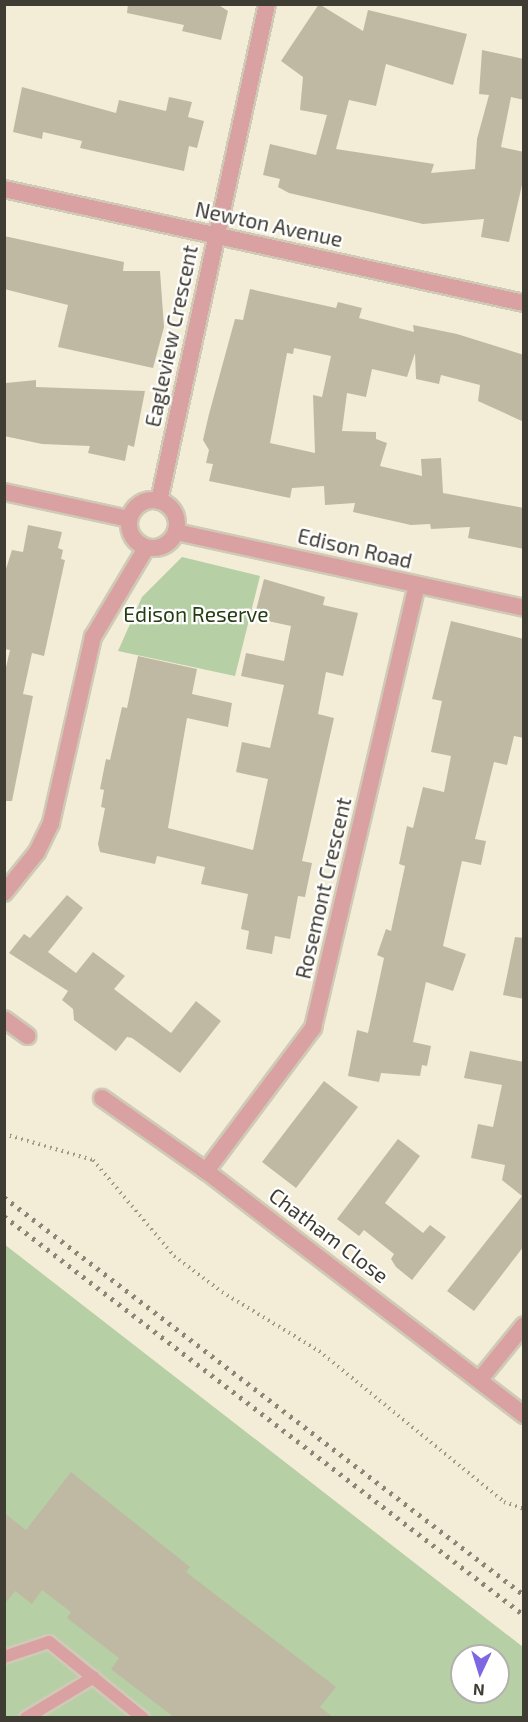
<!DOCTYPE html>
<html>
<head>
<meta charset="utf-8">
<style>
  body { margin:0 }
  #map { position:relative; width:528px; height:1722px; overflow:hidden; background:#f3edd7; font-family:"Exo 2",sans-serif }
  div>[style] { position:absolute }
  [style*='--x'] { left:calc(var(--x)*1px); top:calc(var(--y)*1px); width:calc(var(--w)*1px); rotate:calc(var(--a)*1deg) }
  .green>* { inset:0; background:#b6cfa5 }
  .building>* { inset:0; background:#bfb9a4 }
  .path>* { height:4px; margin-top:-2px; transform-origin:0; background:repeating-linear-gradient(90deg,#9e9a8a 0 1.5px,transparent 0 6px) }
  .roads { filter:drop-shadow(2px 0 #cfcab6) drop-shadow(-2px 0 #cfcab6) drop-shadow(0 2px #cfcab6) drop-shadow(0 -2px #cfcab6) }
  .service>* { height:12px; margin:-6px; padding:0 6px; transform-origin:6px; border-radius:6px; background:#daa1a2 }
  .minor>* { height:16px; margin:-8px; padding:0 8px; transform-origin:8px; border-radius:8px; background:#daa1a2 }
  .minor>.ring { margin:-8px; padding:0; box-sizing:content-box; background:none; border:16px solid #daa1a2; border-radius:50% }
  .rail>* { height:4.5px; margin-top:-2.25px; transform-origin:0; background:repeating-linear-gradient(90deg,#8a8678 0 3px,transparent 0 9px) }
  span { translate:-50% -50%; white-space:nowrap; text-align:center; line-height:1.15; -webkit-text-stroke:4.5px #fff; paint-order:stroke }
  .street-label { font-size:21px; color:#3f3c34 }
  .park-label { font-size:21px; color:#263d11 }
  .frame { position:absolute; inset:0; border:6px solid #3f3c34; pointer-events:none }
  .north { position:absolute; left:450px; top:1644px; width:60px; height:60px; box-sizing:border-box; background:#fff; border:2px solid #b2b1ae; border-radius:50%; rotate:184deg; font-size:16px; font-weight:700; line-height:24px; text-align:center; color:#3f3c34 }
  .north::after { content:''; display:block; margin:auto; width:21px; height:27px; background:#7f67e3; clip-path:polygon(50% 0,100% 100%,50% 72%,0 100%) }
</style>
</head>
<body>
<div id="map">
  <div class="green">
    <i style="clip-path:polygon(182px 557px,260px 576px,235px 676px,118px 651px,142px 597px)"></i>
    <i style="clip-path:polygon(evenodd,4px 1244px,523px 1647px,523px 1717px,5px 1717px,4px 1244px,462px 1656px,498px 1656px,498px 1692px,462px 1692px,462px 1656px)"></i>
  </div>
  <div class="building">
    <i style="clip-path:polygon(128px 4px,217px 4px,228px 11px,221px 40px,182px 31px,184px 25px,127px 13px)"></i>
    <i style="clip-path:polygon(319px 4px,363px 31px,368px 10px,467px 34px,453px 85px,386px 64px,376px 106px,349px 100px,336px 149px,434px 164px,431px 173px,475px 169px,477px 139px,489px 95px,479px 94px,482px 50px,524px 59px,524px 100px,511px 97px,501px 147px,524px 152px,524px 176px,509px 242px,481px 237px,484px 219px,423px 224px,289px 193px,278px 187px,280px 179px,263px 175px,270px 144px,316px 155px,327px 115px,300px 110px,303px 77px,281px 61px)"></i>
    <i style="clip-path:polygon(22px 87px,116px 113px,119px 100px,166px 111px,169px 97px,192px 102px,188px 117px,204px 121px,197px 148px,189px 146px,184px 171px,80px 148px,82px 141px,43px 132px,42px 139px,13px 132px)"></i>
    <i style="clip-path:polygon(4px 236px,124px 262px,123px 271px,160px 271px,164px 327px,153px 368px,58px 347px,68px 305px,4px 289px)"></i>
    <i style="clip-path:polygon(evenodd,250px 289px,336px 308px,338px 302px,362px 308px,359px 318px,414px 332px,413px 325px,457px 334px,524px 355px,524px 422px,478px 401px,480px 385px,441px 375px,439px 384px,416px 379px,415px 353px,407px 377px,372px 369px,366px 397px,347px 393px,342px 431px,376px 432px,376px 439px,387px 443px,380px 466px,422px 476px,421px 459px,441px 458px,443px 493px,524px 508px,524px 549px,468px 538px,470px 527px,431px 529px,430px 524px,411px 525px,353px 512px,355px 503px,325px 505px,324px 486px,292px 488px,290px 498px,209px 481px,213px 464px,206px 463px,209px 450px,203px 440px,209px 414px,235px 319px,243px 320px,250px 289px,294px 348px,331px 356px,322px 397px,313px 395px,315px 453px,270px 443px,287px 353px,293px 354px,294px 348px)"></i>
    <i style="clip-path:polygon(36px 380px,36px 387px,145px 391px,134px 447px,128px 445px,125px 461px,88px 453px,90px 446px,42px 444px,4px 436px,6px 383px)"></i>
    <i style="clip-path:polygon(28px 525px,62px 532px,58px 548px,63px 550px,61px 559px,65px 560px,44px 656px,32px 653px,23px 694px,33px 696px,12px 801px,4px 801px,4px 676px,10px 650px,4px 649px,4px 575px,12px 550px,23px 552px)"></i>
    <i style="clip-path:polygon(264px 579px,325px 597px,323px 605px,358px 613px,343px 676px,326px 672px,318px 714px,334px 718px,302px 861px,312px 863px,305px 897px,298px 896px,290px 939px,275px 936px,272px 954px,246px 949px,249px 931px,241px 929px,248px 894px,201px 884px,205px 867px,157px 856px,155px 864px,100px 852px,98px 844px,105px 808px,101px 807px,104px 790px,100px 789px,106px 759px,110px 760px,122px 707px,127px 708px,138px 656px,197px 669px,192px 694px,232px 703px,228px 727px,187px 718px,168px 828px,253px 850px,268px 779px,236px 772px,242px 742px,270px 748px,284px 685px,241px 676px,246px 653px,284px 661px,291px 626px,254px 618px)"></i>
    <i style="clip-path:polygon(451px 621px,524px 639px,524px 738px,514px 736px,507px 765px,494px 762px,475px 839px,486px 841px,481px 865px,462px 861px,443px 946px,466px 954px,453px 991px,426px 982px,413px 1042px,431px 1046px,427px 1066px,422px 1065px,420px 1076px,381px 1073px,379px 1082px,348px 1076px,357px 1030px,368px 1033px,384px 958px,377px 955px,386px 929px,391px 931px,405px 866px,399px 864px,407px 826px,413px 828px,423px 787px,444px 792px,451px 756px,431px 752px,442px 701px,432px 699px)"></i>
    <i style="clip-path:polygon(67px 895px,83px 908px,48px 952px,76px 973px,93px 952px,125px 976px,114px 989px,171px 1033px,196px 1001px,221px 1021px,180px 1073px,132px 1038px,127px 1037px,116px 1051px,74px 1020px,73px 1009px,62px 1000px,68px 991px,9px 953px,24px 934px,30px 938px)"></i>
    <i style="clip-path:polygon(515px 937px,524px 938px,524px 999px,503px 995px)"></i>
    <i style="clip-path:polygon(470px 1051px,524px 1062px,524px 1246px,474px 1311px,447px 1291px,522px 1196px,502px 1180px,505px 1165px,471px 1158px,478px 1124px,493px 1127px,502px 1085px,464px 1078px)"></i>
    <i style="clip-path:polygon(324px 1081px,358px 1107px,296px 1188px,262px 1162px)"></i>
    <i style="clip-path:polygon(398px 1139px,420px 1156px,385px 1203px,423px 1233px,430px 1225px,446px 1237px,412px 1280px,396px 1267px,391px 1259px,394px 1254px,364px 1230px,359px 1236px,337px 1219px)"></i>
    <i style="clip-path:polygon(71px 1472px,190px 1567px,186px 1572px,336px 1687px,320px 1707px,334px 1718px,175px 1718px,111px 1669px,119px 1658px,67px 1618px,71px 1612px,42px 1590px,32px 1604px,15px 1591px,4px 1605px,4px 1513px,26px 1530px)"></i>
  </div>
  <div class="path">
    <i style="--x:4;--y:1134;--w:93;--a:16.3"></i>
    <i style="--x:93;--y:1160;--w:126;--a:49.8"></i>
    <i style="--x:174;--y:1256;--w:60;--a:36.9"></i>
    <i style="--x:222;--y:1292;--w:114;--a:31.3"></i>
    <i style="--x:319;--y:1351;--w:239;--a:39.2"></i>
    <i style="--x:504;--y:1502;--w:21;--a:19"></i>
  </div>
  <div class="roads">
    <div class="service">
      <i style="--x:4;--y:1657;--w:47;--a:-18.4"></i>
      <i style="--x:49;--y:1642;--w:121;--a:39"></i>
      <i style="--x:26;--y:1718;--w:79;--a:-31.1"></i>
    </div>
    <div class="minor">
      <i style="--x:4;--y:189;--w:532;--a:12.37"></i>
      <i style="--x:4;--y:492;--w:128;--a:12.2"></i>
      <i class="ring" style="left:129px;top:500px;width:32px;height:32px"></i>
      <i style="--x:159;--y:501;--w:509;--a:-77.74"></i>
      <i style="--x:176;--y:532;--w:356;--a:12.3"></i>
      <i style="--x:4;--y:893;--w:53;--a:-51.2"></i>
      <i style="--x:37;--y:852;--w:32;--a:-64"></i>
      <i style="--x:51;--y:823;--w:191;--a:-77.3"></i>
      <i style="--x:93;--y:637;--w:104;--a:-59.2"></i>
      <i style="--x:4;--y:1019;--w:29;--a:36"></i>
      <i style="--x:102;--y:1098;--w:127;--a:35.1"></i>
      <i style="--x:206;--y:1171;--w:401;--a:37.5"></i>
      <i style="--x:206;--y:1171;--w:179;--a:-53.2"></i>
      <i style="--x:313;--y:1028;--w:455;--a:-76.8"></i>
      <i style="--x:481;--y:1378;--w:68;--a:-50.9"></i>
    </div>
  </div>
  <div class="rail">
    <i style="--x:4;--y:1197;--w:655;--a:37.43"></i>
    <i style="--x:4;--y:1216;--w:655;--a:37.5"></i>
  </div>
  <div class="street-label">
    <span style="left:269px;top:224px;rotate:12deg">Newton Avenue</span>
    <span style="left:171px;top:336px;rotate:-78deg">Eagleview Crescent</span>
    <span style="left:355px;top:548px;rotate:13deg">Edison Road</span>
    <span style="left:323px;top:888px;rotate:-77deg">Rosemont Crescent</span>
    <span style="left:329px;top:1235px;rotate:37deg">Chatham Close</span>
  </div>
  <div class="park-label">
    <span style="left:196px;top:614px">Edison Reserve</span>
  </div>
  <div class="frame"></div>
  <div class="north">N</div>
</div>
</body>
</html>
